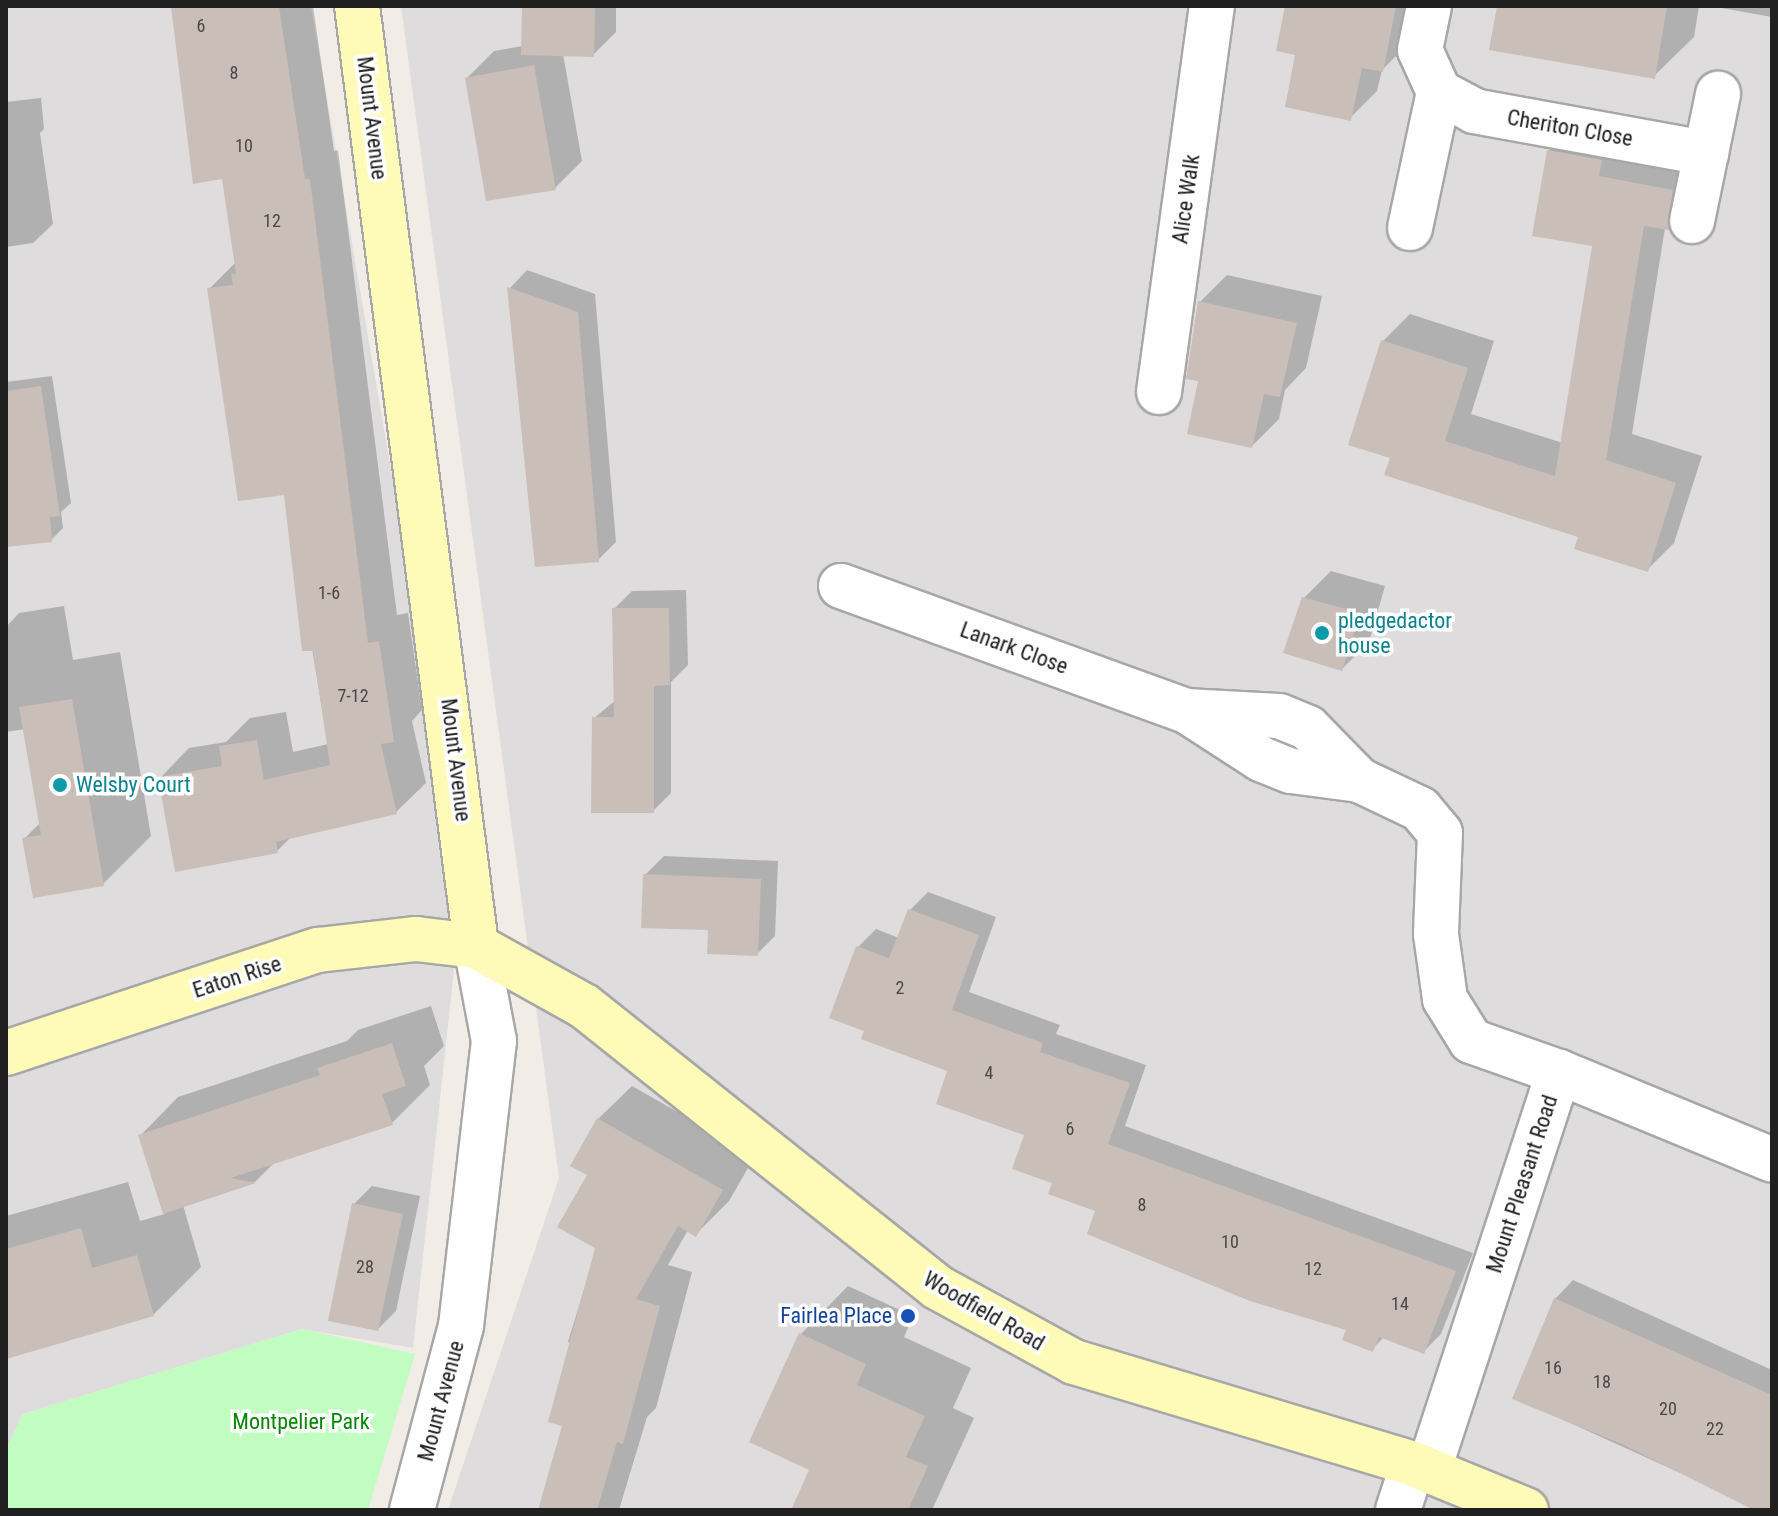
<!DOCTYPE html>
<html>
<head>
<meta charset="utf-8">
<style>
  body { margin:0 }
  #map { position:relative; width:1778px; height:1516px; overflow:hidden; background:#f1ece5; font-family:"Roboto Condensed",sans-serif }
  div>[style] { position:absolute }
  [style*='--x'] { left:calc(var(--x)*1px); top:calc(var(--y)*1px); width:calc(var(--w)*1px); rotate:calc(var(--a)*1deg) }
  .residential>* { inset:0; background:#dedcdd }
  .park>* { inset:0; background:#c1fdc1 }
  .shadow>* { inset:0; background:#0003 }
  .building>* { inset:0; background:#c9beb8 }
  .roads { filter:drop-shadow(2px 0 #a7a7a7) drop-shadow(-2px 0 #a7a7a7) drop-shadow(0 2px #a7a7a7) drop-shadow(0 -2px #a7a7a7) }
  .street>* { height:44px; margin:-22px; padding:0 22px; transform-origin:22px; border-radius:22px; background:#fff }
  .secondary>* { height:44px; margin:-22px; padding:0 22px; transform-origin:22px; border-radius:22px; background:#fdfbb7 }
  .dots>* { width:22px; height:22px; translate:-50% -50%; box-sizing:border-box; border:4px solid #fff; border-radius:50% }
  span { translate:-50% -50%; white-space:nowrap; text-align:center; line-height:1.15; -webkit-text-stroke:7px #fff; paint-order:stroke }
  .number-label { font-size:18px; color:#4a4846 }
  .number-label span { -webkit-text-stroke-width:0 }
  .street-label { font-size:22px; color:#202020 }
  .culture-label { font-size:22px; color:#0d838f }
  .left { translate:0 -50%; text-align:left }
  .transit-label { font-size:22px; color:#164399 }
  .right { translate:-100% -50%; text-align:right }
  .park-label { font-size:22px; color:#058606 }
  .frame { position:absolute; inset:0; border:8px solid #202020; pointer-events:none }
</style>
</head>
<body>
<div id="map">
  <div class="residential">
    <i style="clip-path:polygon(6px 6px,311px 6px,463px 887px,413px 1348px,302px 1329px,23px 1414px,6px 1449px)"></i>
    <i style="clip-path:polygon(401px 6px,1772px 6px,1772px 1510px,448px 1510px,559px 1178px)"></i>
  </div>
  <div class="park">
    <i style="clip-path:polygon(302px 1329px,415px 1354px,368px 1510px,6px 1510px,6px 1450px,23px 1414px)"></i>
  </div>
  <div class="shadow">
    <i style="clip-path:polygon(173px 6px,313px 6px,334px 151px,338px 150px,397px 615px,408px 613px,422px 710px,412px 721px,426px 783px,396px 812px,291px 837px,277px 851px,160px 778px,189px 748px,226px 742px,250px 718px,286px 712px,293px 752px,328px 744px,286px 493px,209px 289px,236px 262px,224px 177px)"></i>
    <i style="clip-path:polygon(525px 6px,616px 6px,616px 32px,593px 55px,563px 54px,582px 161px,555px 188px,467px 78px,494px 51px,523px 46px)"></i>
    <i style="clip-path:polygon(1287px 6px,1416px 6px,1409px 43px,1382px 70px,1377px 91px,1350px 118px,1298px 53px)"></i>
    <i style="clip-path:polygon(1499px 6px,1699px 6px,1694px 37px,1654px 76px)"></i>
    <i style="clip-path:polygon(1710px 6px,1772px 6px,1772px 17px)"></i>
    <i style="clip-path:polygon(41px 98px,44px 129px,40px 133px,53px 224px,33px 243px,6px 247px,6px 102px)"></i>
    <i style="clip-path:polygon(1576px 124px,1699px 164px,1695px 201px,1665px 228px,1632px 434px,1702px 456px,1674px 543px,1647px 570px,1580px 535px,1392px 457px,1383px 341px,1410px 314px,1494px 341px,1471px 414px,1563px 443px,1594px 245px,1549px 151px)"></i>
    <i style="clip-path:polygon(527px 270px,595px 294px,616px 542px,598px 560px,536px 565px,510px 288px)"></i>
    <i style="clip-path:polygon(1227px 275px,1322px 296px,1306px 368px,1285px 390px,1279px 419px,1252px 446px,1200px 380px,1200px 302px)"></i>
    <i style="clip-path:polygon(52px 376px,71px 503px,61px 512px,63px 528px,51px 540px,6px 545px,6px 382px)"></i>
    <i style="clip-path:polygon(1331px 571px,1385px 586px,1369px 642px,1342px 669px,1304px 598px)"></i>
    <i style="clip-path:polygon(686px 590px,688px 665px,671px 682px,671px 793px,653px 811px,594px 718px,616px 700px,614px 609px,632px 591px)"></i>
    <i style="clip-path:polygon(64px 606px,73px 660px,120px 652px,151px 836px,103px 884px,25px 838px,41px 822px,25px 729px,6px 732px,6px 627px,19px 613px)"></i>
    <i style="clip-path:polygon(664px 856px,778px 861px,775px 936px,757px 954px,645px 875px)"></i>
    <i style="clip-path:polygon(928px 892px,996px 917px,969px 992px,1060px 1025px,1056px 1034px,1146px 1065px,1125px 1126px,1473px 1253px,1441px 1334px,1423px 1352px,1384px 1337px,1372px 1349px,1348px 1329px,1098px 1210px,1054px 1181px,1026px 1133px,950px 1070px,867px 1030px,858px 947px,876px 929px,899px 938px,910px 910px)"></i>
    <i style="clip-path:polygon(431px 1006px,444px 1046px,424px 1066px,430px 1085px,392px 1123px,275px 1162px,255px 1182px,183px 1205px,201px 1267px,153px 1315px,6px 1357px,6px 1216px,128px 1182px,140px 1221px,165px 1214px,140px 1136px,178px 1097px,347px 1041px,358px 1030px)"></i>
    <i style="clip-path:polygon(632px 1086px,755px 1156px,729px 1201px,696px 1234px,688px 1230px,668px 1265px,692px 1272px,656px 1408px,647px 1417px,619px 1510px,540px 1510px,565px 1424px,573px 1344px,568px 1342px,597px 1247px,590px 1174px,598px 1119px)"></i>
    <i style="clip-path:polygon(372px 1186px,420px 1196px,396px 1311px,378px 1329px,354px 1204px)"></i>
    <i style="clip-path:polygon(1573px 1280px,1772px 1370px,1772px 1510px,1762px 1510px,1515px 1398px,1555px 1299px)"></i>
    <i style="clip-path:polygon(848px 1286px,913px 1316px,904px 1337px,971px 1368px,953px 1408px,974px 1418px,932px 1510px,793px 1510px,812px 1469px,801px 1334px)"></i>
  </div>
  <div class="building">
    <i style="clip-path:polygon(171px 6px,279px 6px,305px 179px,310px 179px,368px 643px,379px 641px,394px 742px,381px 744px,397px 814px,276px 842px,278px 853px,175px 872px,158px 777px,222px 766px,219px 746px,257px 740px,264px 780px,330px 765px,313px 651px,302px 651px,284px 495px,238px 501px,207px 288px,233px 285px,231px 274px,236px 274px,222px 179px,193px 184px)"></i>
    <i style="clip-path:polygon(522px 6px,595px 6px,594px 57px,521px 55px)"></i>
    <i style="clip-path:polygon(1285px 6px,1396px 6px,1383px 72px,1362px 68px,1351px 121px,1285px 107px,1295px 55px,1276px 51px)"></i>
    <i style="clip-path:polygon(1497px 6px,1667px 6px,1655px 79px,1489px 50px)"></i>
    <i style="clip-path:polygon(534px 65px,556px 190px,486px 201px,465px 78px)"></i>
    <i style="clip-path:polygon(1547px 150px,1602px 160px,1599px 176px,1673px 190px,1669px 230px,1644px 226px,1606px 460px,1676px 483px,1648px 572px,1574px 549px,1578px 537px,1384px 475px,1390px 458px,1348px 445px,1381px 340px,1468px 368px,1445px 441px,1555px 476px,1592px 246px,1532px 236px)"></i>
    <i style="clip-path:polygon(507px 287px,578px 312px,599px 562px,535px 567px)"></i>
    <i style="clip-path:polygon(1198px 301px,1297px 323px,1280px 397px,1264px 394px,1252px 448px,1187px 434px,1198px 381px,1186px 379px)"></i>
    <i style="clip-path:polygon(41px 386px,60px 516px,50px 517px,52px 542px,6px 547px,6px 391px)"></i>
    <i style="clip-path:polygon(1302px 597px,1360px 613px,1342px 671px,1283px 653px)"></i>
    <i style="clip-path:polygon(612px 608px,669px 608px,670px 685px,654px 686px,654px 813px,591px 813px,592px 717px,614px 717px)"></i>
    <i style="clip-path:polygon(72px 699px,104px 886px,33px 898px,22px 838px,41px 835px,19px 707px)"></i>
    <i style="clip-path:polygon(643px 874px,761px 879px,758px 956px,707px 954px,708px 930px,641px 928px)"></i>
    <i style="clip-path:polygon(908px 909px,979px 935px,952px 1010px,1043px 1043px,1040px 1052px,1130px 1083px,1108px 1144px,1456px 1271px,1424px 1354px,1379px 1337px,1373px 1352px,1342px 1340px,1346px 1330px,1250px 1301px,1087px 1234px,1095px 1211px,1048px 1194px,1052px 1183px,1012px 1169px,1024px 1135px,936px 1104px,947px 1071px,861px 1039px,864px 1031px,829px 1018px,856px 946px,889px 958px)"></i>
    <i style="clip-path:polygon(392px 1043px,406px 1086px,382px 1094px,393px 1125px,231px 1178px,256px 1183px,163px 1214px,138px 1135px,320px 1075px,317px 1068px)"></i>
    <i style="clip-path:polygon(597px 1118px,723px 1190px,696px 1237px,678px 1226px,636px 1299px,660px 1306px,623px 1444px,617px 1442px,597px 1510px,538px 1510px,562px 1426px,548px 1422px,595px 1248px,557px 1227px,587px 1175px,570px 1166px)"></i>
    <i style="clip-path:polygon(352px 1203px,403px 1214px,378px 1331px,328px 1321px)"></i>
    <i style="clip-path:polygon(81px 1228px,92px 1268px,137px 1255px,154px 1316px,6px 1359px,6px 1249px)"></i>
    <i style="clip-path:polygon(1554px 1298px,1772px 1395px,1772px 1510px,1754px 1510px,1624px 1445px,1512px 1399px)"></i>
    <i style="clip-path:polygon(799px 1333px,866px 1364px,857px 1385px,925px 1416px,906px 1457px,928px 1466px,908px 1510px,791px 1510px,809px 1470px,749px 1442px)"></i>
  </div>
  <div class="roads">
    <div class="street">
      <i style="--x:1429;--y:6;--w:45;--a:101.6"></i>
      <i style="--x:1420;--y:50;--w:46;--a:65.7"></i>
      <i style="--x:1439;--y:92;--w:40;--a:28"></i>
      <i style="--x:1474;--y:111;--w:236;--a:10.3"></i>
      <i style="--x:1692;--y:221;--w:130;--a:-78.4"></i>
      <i style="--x:1410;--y:228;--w:139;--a:-78"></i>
      <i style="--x:1159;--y:392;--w:390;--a:-82.2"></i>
      <i style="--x:841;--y:586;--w:367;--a:19.9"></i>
      <i style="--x:1186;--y:711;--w:93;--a:3.1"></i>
      <i style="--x:1279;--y:716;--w:31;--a:22"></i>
      <i style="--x:1308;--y:728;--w:73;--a:45.6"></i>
      <i style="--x:1359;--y:780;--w:68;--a:25.4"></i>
      <i style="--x:1420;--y:809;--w:31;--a:50"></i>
      <i style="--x:1440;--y:833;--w:101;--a:92.3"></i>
      <i style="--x:1436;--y:934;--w:66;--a:82.1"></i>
      <i style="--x:1445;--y:999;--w:49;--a:58.2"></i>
      <i style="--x:1471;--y:1041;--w:93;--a:19.4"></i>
      <i style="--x:1190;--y:713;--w:85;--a:32.9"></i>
      <i style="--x:1261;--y:759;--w:32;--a:22"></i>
      <i style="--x:1291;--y:771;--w:69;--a:7.5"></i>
      <i style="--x:1429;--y:1469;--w:418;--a:-71.9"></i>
      <i style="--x:1559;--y:1072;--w:230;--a:22.4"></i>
      <i style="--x:412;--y:1510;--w:190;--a:-75.1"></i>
      <i style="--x:461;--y:1326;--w:287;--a:-83.4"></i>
      <i style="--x:494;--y:1041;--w:97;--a:-100.7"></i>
      <i style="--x:1398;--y:1510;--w:48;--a:-71.9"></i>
    </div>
    <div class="secondary">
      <i style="--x:357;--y:6;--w:948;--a:82.78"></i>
      <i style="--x:6;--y:1053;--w:329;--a:-18.3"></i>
      <i style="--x:318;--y:950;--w:99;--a:-6.4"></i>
      <i style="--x:416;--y:939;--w:60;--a:6.7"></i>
      <i style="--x:476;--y:946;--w:124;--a:29.1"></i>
      <i style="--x:584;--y:1006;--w:451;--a:38.5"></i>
      <i style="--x:937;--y:1287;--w:156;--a:28.7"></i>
      <i style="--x:1074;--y:1362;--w:354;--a:16.7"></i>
      <i style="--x:1413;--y:1464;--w:122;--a:22.2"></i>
    </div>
  </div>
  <div class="dots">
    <i style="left:1322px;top:633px;background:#0f9aa8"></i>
    <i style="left:60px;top:785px;background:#0f9aa8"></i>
    <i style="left:908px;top:1316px;background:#1a4fb4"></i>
  </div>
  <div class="number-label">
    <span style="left:201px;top:26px">6</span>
    <span style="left:234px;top:73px">8</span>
    <span style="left:244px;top:146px">10</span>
    <span style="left:272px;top:221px">12</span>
    <span style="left:329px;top:593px">1-6</span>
    <span style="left:353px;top:696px">7-12</span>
    <span style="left:900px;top:988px">2</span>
    <span style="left:989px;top:1073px">4</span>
    <span style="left:1070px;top:1129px">6</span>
    <span style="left:1142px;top:1205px">8</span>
    <span style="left:1230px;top:1242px">10</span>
    <span style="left:365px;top:1267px">28</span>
    <span style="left:1313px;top:1269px">12</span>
    <span style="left:1400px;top:1304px">14</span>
    <span style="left:1553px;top:1368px">16</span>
    <span style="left:1602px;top:1382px">18</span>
    <span style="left:1668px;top:1409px">20</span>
    <span style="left:1715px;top:1429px">22</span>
  </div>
  <div class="street-label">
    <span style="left:372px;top:118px;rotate:83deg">Mount Avenue</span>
    <span style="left:1570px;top:128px;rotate:10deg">Cheriton Close</span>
    <span style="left:1186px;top:199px;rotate:-82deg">Alice Walk</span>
    <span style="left:1014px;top:648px;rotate:20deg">Lanark Close</span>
    <span style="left:456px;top:760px;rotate:83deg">Mount Avenue</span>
    <span style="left:237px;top:977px;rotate:-18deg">Eaton Rise</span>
    <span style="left:1522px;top:1184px;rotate:-72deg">Mount Pleasant Road</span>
    <span style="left:984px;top:1311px;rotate:30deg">Woodfield Road</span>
    <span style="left:441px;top:1401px;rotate:-75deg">Mount Avenue</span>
  </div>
  <div class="culture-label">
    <span class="left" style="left:1338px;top:633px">pledgedactor<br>house</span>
    <span class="left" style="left:76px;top:785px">Welsby Court</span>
  </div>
  <div class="transit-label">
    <span class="right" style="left:892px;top:1316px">Fairlea Place</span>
  </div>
  <div class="park-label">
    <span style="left:301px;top:1422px">Montpelier Park</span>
  </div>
  <div class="frame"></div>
</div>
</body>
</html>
